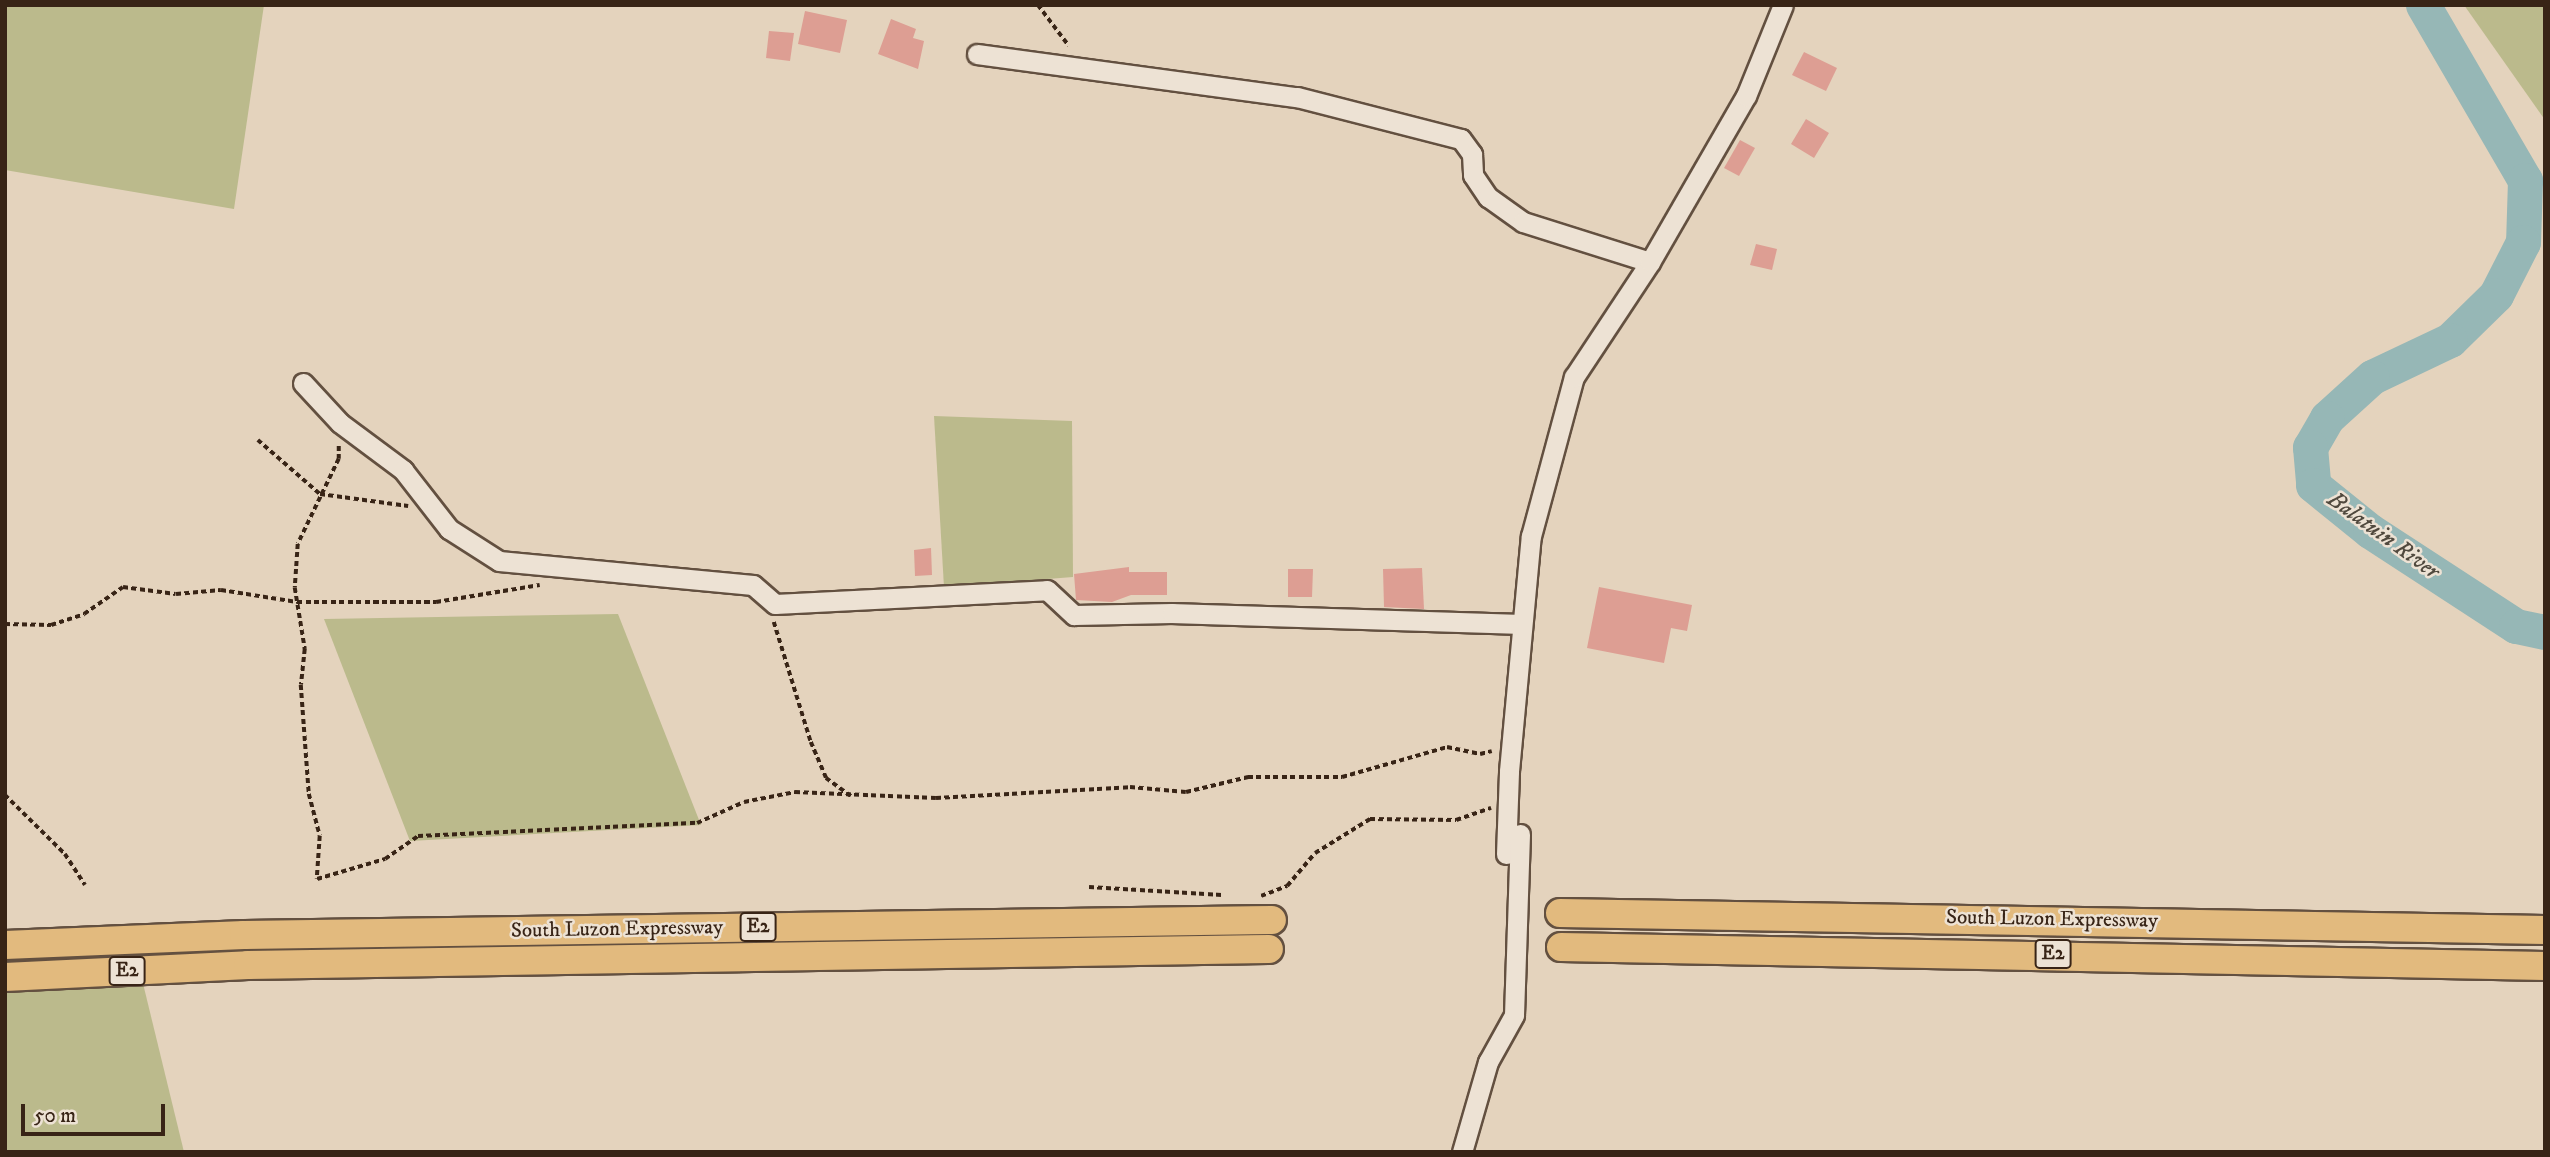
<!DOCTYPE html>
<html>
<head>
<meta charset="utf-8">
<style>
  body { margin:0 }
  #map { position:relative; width:2550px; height:1157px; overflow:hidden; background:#e4d3bd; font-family:"IM FELL DW Pica",serif }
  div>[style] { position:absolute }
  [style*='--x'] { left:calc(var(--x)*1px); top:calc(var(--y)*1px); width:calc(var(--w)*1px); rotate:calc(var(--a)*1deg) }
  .green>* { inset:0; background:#bbba8c }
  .river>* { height:35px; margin:-17.5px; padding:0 17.5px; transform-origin:17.5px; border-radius:17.5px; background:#96b7b6 }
  .building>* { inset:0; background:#dd9e93 }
  .path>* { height:3.5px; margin-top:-1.75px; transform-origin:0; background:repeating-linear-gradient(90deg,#382416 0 5px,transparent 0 8.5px) }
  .roads { filter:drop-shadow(2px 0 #635040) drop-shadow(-2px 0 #635040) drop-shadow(0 2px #635040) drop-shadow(0 -2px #635040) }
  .minor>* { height:19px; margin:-9.5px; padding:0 9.5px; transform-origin:9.5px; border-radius:9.5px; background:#ede2d4 }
  .highway>* { height:28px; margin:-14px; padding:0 14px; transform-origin:14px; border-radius:14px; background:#e2ba7e }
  span { translate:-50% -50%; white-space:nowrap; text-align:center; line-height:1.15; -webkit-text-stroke:5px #ede2d4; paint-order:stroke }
  .shield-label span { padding:2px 5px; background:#ede2d4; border:2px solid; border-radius:5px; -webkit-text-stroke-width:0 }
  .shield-label { font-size:19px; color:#382416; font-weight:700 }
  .street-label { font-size:21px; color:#382416 }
  .water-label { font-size:23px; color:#50493e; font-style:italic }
  .frame { position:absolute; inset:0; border:7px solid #382416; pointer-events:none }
  .scale { position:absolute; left:21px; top:1104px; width:144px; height:32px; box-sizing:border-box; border:4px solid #382416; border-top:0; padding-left:9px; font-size:21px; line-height:24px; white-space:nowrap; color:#382416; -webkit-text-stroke:5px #ede2d4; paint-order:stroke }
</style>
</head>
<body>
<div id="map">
  <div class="green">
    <i style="clip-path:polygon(5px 5px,264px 5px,234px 209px,5px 170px)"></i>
    <i style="clip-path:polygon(2464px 5px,2545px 5px,2545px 120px)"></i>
    <i style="clip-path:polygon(934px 416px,1072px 421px,1073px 577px,944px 587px)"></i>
    <i style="clip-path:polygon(618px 614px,701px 825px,410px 841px,324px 619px)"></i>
    <i style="clip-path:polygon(5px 951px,139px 967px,184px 1152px,5px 1152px)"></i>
  </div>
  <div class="river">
    <i style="--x:2423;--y:5;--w:203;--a:59.8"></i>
    <i style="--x:2525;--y:180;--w:62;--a:91.8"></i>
    <i style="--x:2523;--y:242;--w:59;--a:117"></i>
    <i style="--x:2496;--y:295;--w:64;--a:135.6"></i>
    <i style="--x:2450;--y:340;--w:86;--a:154.6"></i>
    <i style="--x:2372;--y:377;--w:61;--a:137.7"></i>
    <i style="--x:2327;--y:418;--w:34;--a:120"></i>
    <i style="--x:2310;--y:447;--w:38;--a:85"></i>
    <i style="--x:2313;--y:485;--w:73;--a:38.9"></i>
    <i style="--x:2370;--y:531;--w:174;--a:33.1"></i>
    <i style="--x:2516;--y:626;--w:30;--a:12"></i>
  </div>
  <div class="building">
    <i style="clip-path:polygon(805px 11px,847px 20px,840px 53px,798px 44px)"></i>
    <i style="clip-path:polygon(891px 19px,916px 29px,913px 38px,924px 41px,918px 69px,878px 54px)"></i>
    <i style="clip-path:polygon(769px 31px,794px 33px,790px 61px,766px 58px)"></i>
    <i style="clip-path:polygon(1804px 52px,1837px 68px,1826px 91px,1792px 75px)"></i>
    <i style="clip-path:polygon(1806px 119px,1829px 133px,1814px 158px,1791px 144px)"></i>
    <i style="clip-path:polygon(1740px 140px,1755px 148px,1739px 176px,1724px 168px)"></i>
    <i style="clip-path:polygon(1756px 244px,1777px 249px,1772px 270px,1750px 265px)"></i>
    <i style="clip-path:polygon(931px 548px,932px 575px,915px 576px,914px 550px)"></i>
    <i style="clip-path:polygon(1129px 567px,1129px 572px,1167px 572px,1167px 595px,1131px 595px,1112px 602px,1076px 600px,1074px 574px)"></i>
    <i style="clip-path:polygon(1422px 568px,1424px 609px,1384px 607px,1383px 569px)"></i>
    <i style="clip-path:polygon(1288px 569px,1313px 569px,1312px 597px,1288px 597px)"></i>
    <i style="clip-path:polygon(1599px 587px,1692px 605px,1687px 631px,1671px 628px,1664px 663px,1587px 648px)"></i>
  </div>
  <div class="path">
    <i style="--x:832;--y:5;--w:8;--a:0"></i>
    <i style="--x:1038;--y:5;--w:51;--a:52.9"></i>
    <i style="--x:258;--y:440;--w:82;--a:41.1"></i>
    <i style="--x:320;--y:494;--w:89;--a:7.8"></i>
    <i style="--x:339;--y:446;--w:13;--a:90"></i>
    <i style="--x:339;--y:459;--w:94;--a:115.8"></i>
    <i style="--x:298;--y:544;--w:44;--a:93.9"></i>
    <i style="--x:295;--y:588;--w:62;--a:80.7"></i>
    <i style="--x:305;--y:649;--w:36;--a:96"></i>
    <i style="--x:301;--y:685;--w:109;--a:85.8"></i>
    <i style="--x:309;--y:794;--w:43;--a:75.3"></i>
    <i style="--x:320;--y:836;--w:43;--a:94"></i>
    <i style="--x:317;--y:879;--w:71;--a:-16.4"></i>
    <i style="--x:385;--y:859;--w:40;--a:-34.9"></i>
    <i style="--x:418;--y:836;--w:279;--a:-2.7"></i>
    <i style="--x:697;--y:823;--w:51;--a:-24.1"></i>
    <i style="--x:744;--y:802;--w:52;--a:-11.1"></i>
    <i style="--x:795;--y:792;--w:141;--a:2.4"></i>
    <i style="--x:936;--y:798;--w:194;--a:-3.2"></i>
    <i style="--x:1130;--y:787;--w:56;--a:5.1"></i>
    <i style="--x:1186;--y:792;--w:64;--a:-13.6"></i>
    <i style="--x:1248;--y:777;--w:94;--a:0"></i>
    <i style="--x:1342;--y:777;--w:109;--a:-15.9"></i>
    <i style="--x:1447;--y:747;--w:34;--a:12"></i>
    <i style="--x:1480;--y:754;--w:12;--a:-14"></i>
    <i style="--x:774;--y:622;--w:126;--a:72.9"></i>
    <i style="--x:811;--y:742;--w:39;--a:67"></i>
    <i style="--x:826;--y:778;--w:31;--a:36"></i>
    <i style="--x:5;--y:624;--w:46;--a:1.2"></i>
    <i style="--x:51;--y:625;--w:35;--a:-18"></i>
    <i style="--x:84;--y:614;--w:47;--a:-34.7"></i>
    <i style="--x:123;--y:587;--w:53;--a:7.5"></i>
    <i style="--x:176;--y:594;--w:45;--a:-5.1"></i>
    <i style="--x:221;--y:590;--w:77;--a:9"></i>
    <i style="--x:297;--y:602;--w:139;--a:0"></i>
    <i style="--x:436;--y:602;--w:105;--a:-9.3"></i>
    <i style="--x:5;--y:795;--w:84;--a:44.5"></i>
    <i style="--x:65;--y:854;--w:37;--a:57"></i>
    <i style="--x:1089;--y:887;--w:133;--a:3.4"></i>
    <i style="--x:1261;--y:896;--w:28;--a:-21"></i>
    <i style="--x:1287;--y:886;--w:43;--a:-49.7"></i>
    <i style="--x:1315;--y:853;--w:65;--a:-31.7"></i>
    <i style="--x:1370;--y:819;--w:86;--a:0.7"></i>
    <i style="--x:1456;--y:820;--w:37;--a:-19"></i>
  </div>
  <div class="roads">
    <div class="minor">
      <i style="--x:977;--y:54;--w:323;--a:7.7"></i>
      <i style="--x:1297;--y:97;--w:169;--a:14.4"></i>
      <i style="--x:1461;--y:139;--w:19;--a:54"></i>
      <i style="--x:1472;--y:154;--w:21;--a:87"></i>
      <i style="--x:1473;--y:175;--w:27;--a:56"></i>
      <i style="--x:1488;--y:197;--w:43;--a:35.5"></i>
      <i style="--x:1523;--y:222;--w:133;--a:17.5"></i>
      <i style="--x:303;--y:383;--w:54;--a:47.2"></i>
      <i style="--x:340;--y:423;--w:79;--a:36.7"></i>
      <i style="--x:403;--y:470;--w:75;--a:52.1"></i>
      <i style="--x:449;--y:529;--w:59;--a:32.6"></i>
      <i style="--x:499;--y:561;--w:255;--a:5.4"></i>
      <i style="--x:753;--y:585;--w:29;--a:41"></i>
      <i style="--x:775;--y:604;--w:272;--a:-2.9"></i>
      <i style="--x:1047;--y:590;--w:37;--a:43"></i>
      <i style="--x:1074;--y:615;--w:98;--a:-1.2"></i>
      <i style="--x:1172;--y:613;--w:349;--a:1.8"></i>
      <i style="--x:1506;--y:854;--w:83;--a:-87.9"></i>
      <i style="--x:1509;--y:771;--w:236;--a:-84.7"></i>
      <i style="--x:1531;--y:536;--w:165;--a:-74.9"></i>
      <i style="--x:1574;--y:377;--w:138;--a:-56.5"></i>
      <i style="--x:1650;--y:262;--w:192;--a:-60"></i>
      <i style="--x:1746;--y:96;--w:98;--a:-67.9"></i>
      <i style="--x:1462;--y:1152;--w:94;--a:-73.9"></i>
      <i style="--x:1488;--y:1062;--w:54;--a:-61"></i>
      <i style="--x:1514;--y:1015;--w:181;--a:-88.1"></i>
    </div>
    <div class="highway">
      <i style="--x:1560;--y:913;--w:985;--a:0.99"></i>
      <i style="--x:5;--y:945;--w:239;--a:-2.4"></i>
      <i style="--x:244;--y:935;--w:1028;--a:-0.84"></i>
      <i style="--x:1561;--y:947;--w:984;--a:1.11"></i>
      <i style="--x:5;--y:977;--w:243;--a:-2.8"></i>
      <i style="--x:248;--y:965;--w:1021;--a:-0.9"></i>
    </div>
  </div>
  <div class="shield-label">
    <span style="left:758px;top:927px">E2</span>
    <span style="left:2053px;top:954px">E2</span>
    <span style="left:127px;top:971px">E2</span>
  </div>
  <div class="street-label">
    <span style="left:2052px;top:919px;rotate:1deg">South Luzon Expressway</span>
    <span style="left:617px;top:929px;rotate:-1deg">South Luzon Expressway</span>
  </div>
  <div class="water-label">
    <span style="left:2383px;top:536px;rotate:36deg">Balatuin River</span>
  </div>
  <div class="frame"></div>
  <div class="scale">50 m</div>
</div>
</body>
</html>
